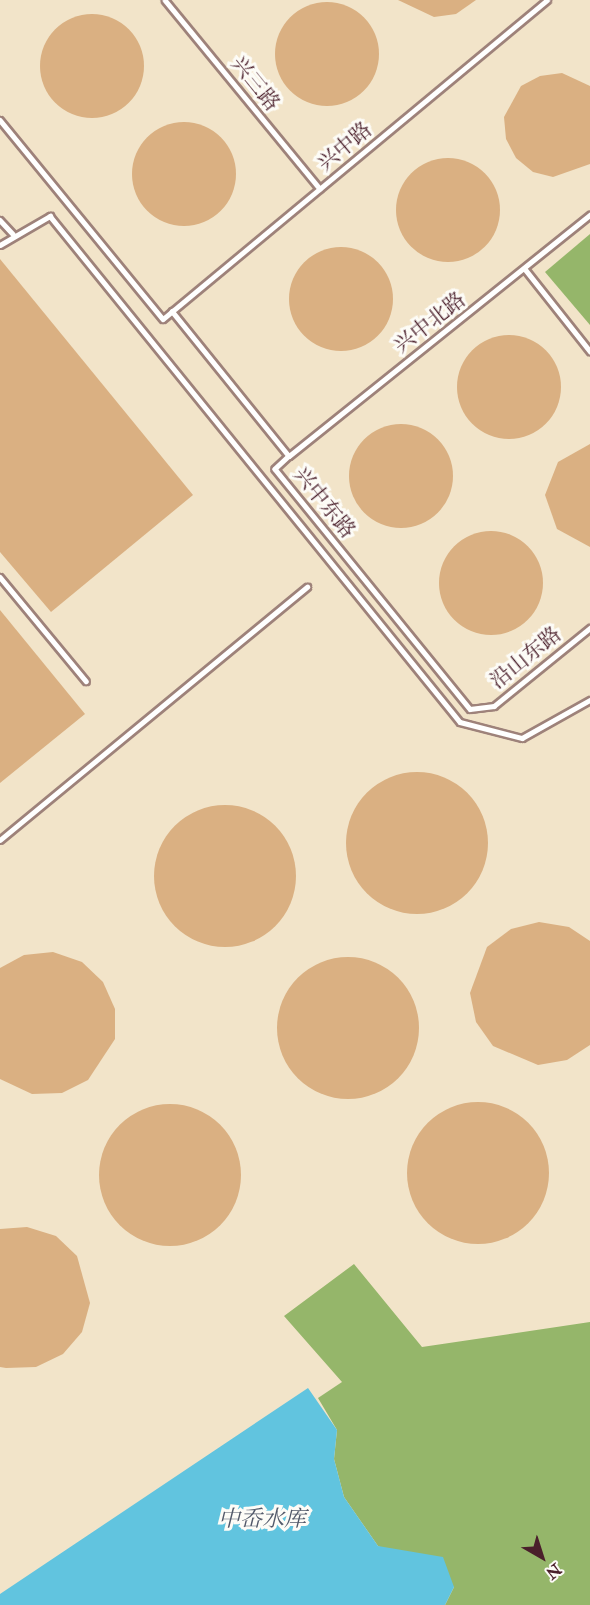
<!DOCTYPE html>
<html>
<head>
<meta charset="utf-8">
<style>
  body { margin:0 }
  #map { position:relative; width:590px; height:1605px; overflow:hidden; background:#f2e4c9; font-family:"IM FELL Double Pica","Noto Serif SC",serif }
  div>[style] { position:absolute }
  [style*='--x'] { left:calc(var(--x)*1px); top:calc(var(--y)*1px); width:calc(var(--w)*1px); rotate:calc(var(--a)*1deg) }
  .forest>* { inset:0; background:#95b66a }
  .water>* { inset:0; background:#61c4df }
  .building>* { inset:0; background:#dab082 }
  .round { border-radius:50% }
  .roads { filter:drop-shadow(2px 0 #9e827a) drop-shadow(-2px 0 #9e827a) drop-shadow(0 2px #9e827a) drop-shadow(0 -2px #9e827a) }
  .lane>* { height:4.5px; margin:-2.25px; padding:0 2.25px; transform-origin:2.25px; border-radius:2.25px; background:#fff }
  span { translate:-50% -50%; white-space:nowrap; text-align:center; line-height:1.15; -webkit-text-stroke:6px #fdfcf7; paint-order:stroke }
  .street-label { font-size:21px; color:#4a1f2b }
  .water-label { font-size:22px; color:#52596a; font-style:italic }
  .north { position:absolute; left:512px; top:1527px; width:60px; height:60px; -webkit-text-stroke:4px #fdfcf7; paint-order:stroke; rotate:141deg; font-size:16px; font-weight:700; line-height:24px; text-align:center; color:#4a1f2b }
  .north::after { content:''; display:block; margin:auto; width:21px; height:27px; background:#4a1f2b; clip-path:polygon(50% 0,100% 100%,50% 72%,0 100%) }
</style>
</head>
<body>
<div id="map">
  <div class="forest">
    <i style="clip-path:polygon(590px 234px,590px 325px,545px 272px)"></i>
    <i style="clip-path:polygon(354px 1264px,422px 1347px,590px 1322px,590px 1605px,445px 1605px,454px 1587px,378px 1546px,344px 1497px,334px 1459px,337px 1430px,318px 1398px,342px 1382px,284px 1316px)"></i>
  </div>
  <div class="water">
    <i style="clip-path:polygon(308px 1388px,337px 1430px,334px 1459px,344px 1497px,378px 1546px,443px 1557px,454px 1587px,445px 1605px,0 1605px,0 1594px)"></i>
  </div>
  <div class="building">
    <i style="clip-path:polygon(398px 0,476px 0,456px 14px,434px 17px)"></i>
    <i class="round" style="left:275px;top:2px;width:104px;height:104px"></i>
    <i class="round" style="left:40px;top:14px;width:104px;height:104px"></i>
    <i style="clip-path:polygon(562px 73px,590px 86px,590px 164px,553px 177px,533px 172px,516px 158px,506px 139px,504px 117px,521px 86px,540px 76px)"></i>
    <i class="round" style="left:132px;top:122px;width:104px;height:104px"></i>
    <i class="round" style="left:396px;top:158px;width:104px;height:104px"></i>
    <i class="round" style="left:289px;top:247px;width:104px;height:104px"></i>
    <i style="clip-path:polygon(0 259px,193px 495px,51px 612px,0 552px)"></i>
    <i class="round" style="left:457px;top:335px;width:104px;height:104px"></i>
    <i class="round" style="left:349px;top:424px;width:104px;height:104px"></i>
    <i style="clip-path:polygon(590px 444px,590px 547px,557px 529px,545px 495px,558px 462px)"></i>
    <i class="round" style="left:439px;top:531px;width:104px;height:104px"></i>
    <i style="clip-path:polygon(0 610px,85px 714px,0 783px)"></i>
    <i class="round" style="left:346px;top:772px;width:142px;height:142px"></i>
    <i class="round" style="left:154px;top:805px;width:142px;height:142px"></i>
    <i style="clip-path:polygon(539px 922px,569px 927px,590px 941px,590px 1045px,567px 1060px,538px 1065px,493px 1046px,476px 1022px,470px 993px,487px 947px,511px 929px)"></i>
    <i style="clip-path:polygon(53px 952px,82px 962px,103px 982px,115px 1009px,115px 1039px,88px 1080px,62px 1093px,32px 1094px,0 1079px,0 968px,24px 955px)"></i>
    <i class="round" style="left:277px;top:957px;width:142px;height:142px"></i>
    <i class="round" style="left:407px;top:1102px;width:142px;height:142px"></i>
    <i class="round" style="left:99px;top:1104px;width:142px;height:142px"></i>
    <i style="clip-path:polygon(27px 1227px,56px 1236px,77px 1256px,90px 1303px,82px 1332px,63px 1354px,36px 1367px,6px 1368px,0 1367px,0 1229px)"></i>
  </div>
  <div class="roads">
    <div class="lane">
      <i style="--x:165;--y:0;--w:244;--a:50.6"></i>
      <i style="--x:0;--y:120;--w:257;--a:50.7"></i>
      <i style="--x:163;--y:319;--w:499;--a:-39.7"></i>
      <i style="--x:0;--y:220;--w:19;--a:47"></i>
      <i style="--x:0;--y:245;--w:58;--a:-30.1"></i>
      <i style="--x:50;--y:216;--w:651;--a:50.98"></i>
      <i style="--x:460;--y:722;--w:64;--a:14.5"></i>
      <i style="--x:522;--y:738;--w:78;--a:-29.2"></i>
      <i style="--x:525;--y:269;--w:105;--a:51.6"></i>
      <i style="--x:172;--y:311;--w:186;--a:51.1"></i>
      <i style="--x:289;--y:456;--w:19;--a:137"></i>
      <i style="--x:275;--y:469;--w:309;--a:50.9"></i>
      <i style="--x:470;--y:709;--w:24;--a:-7"></i>
      <i style="--x:494;--y:706;--w:124;--a:-39.1"></i>
      <i style="--x:289;--y:456;--w:386;--a:-38.7"></i>
      <i style="--x:0;--y:577;--w:135;--a:50.4"></i>
      <i style="--x:0;--y:840;--w:398;--a:-39.5"></i>
    </div>
  </div>
  <div class="street-label">
    <span style="left:255px;top:84px;rotate:51deg">兴三路</span>
    <span style="left:345px;top:147px;rotate:-40deg">兴中路</span>
    <span style="left:430px;top:323px;rotate:-38deg">兴中北路</span>
    <span style="left:324px;top:503px;rotate:51deg">兴中东路</span>
    <span style="left:526px;top:658px;rotate:-39deg">沿山东路</span>
  </div>
  <div class="water-label">
    <span style="left:262px;top:1520px">中岙水库</span>
  </div>
  <div class="north">N</div>
</div>
</body>
</html>
